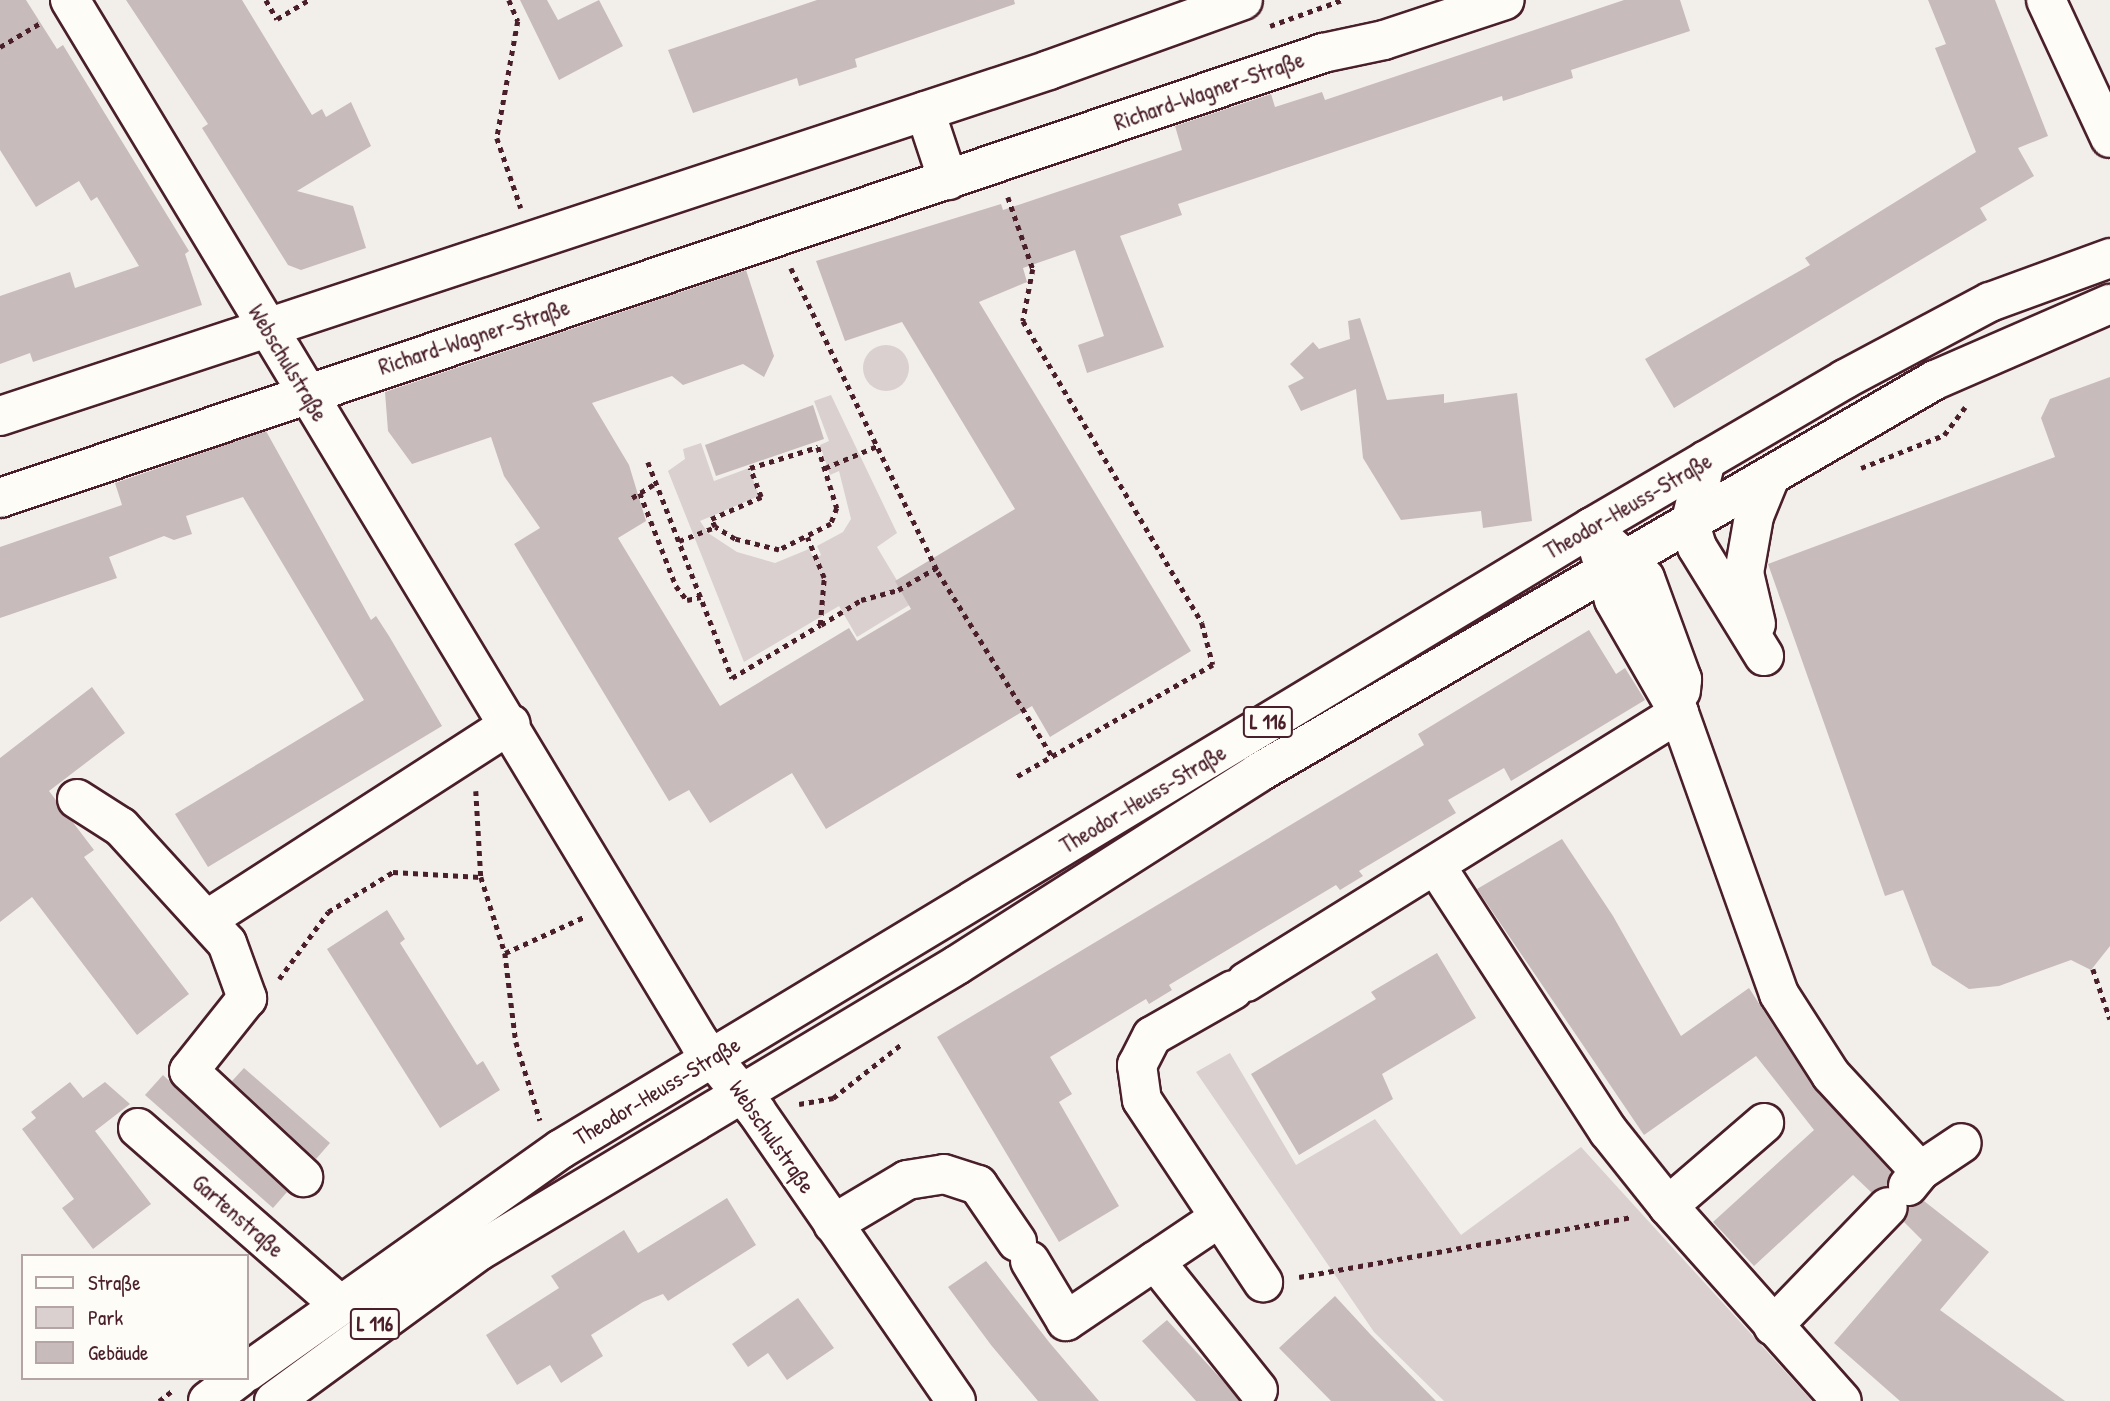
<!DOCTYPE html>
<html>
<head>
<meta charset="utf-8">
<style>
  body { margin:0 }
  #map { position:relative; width:2110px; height:1401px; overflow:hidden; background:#f2efeb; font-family:"Patrick Hand",sans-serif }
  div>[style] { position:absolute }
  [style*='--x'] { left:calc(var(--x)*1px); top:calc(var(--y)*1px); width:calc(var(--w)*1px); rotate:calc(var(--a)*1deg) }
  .green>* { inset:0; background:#d9d0cf }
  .round { border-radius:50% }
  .building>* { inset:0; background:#c8bbbb }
  .path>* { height:4.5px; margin-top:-2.25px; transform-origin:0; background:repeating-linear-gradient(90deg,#4a1f2b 0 5px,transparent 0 10px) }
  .roads { filter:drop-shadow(2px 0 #4a1f2b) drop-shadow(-2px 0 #4a1f2b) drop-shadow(0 2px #4a1f2b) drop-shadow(0 -2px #4a1f2b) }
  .minor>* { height:38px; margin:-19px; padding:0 19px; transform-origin:19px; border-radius:19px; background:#fdfcf7 }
  .major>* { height:38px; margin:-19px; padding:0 19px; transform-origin:19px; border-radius:19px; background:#fdfcf7 }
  span { translate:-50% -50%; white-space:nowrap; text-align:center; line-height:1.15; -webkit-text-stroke:6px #fdfcf7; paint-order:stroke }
  .shield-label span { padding:2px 5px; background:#fdfcf7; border:2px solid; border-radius:5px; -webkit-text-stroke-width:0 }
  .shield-label { font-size:21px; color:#4a1f2b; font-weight:700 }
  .street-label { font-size:23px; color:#4a1f2b }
  .legend { position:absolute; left:21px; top:1254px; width:228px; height:126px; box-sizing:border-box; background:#fdfcf7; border:2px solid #b5a4a5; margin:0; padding:9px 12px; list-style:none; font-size:21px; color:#4a1f2b }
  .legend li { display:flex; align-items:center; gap:14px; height:35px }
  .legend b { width:35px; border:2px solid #b5a4a5 }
</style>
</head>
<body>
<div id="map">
  <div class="green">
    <i class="round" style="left:863px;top:345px;width:46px;height:46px"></i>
    <i style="clip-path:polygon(831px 395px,897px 533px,877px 547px,911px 604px,857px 637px,839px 606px,744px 662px,668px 471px,685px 459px,683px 449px,701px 443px,714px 481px,749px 468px,759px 496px,700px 521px,708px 533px,737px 552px,775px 563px,809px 549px,814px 559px,821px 555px,817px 546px,843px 532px,851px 519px,839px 471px,830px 475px,820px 445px,829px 441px,814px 401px)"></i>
    <i style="clip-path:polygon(1230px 1053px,1296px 1165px,1375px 1119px,1461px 1235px,1581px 1147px,1812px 1401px,1444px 1401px,1374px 1332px,1196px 1072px)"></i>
  </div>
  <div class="building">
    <i style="clip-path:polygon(0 0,26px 0,57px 49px,63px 45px,189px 251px,185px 254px,202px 305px,33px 362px,30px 353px,0 364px,0 296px,70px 272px,75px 288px,139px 266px,97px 197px,91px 201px,79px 181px,36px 207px,0 150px)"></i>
    <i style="clip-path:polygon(126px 0,242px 0,312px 115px,322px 109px,326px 117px,351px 102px,371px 146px,297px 191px,353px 206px,366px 248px,301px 270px,288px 265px,202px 128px,208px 124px)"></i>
    <i style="clip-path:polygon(520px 0,547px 0,558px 20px,599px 0,623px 46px,559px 80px)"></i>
    <i style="clip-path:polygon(817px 0,1014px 0,1015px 4px,855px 59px,857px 67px,799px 86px,797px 78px,693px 113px,668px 50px)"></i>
    <i style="clip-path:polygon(1624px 0,1680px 0,1690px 31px,1571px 70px,1573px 78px,1503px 101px,1502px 96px,1178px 204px,1182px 215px,1120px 236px,1164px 347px,1087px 373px,1078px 345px,1104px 336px,1075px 250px,1023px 268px,1027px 282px,979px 302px,1191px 651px,1050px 737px,1032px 706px,826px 829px,792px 773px,710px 823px,689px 790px,669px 801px,514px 544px,540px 528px,504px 476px,491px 437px,412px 464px,388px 431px,385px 392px,746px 270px,774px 356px,764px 377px,743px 364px,683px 385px,672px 376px,592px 403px,629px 465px,646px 521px,618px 538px,720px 706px,849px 628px,857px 641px,911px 609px,895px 581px,1015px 509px,902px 322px,845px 341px,816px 261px,1001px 204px,1003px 210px,1182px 150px,1175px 126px,1271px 94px,1275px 107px,1322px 92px,1325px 100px)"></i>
    <i style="clip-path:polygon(1928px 0,1995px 0,2048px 136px,2018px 148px,2034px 176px,1980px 208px,1987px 220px,1674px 408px,1645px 359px,1810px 265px,1805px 258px,1976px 152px,1935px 48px,1946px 44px)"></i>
    <i style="clip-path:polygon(1360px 318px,1387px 400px,1444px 394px,1444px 403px,1517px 393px,1532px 521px,1483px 528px,1481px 511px,1401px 520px,1363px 458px,1356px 389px,1301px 411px,1288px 386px,1304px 378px,1290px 364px,1313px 342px,1319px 349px,1350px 339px,1348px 321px)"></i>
    <i style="clip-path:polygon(2110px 377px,2110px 946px,2091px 970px,2071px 960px,1999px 986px,1969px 989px,1932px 965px,1903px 890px,1885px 896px,1768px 564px,2055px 457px,2041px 418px,2050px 399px)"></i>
    <i style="clip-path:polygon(813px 405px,824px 439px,716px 476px,705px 445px)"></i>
    <i style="clip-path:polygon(266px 431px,371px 620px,376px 616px,389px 636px,442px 726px,208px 867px,175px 814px,364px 700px,243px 497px,186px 516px,192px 534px,174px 540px,164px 536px,109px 557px,117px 578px,0 618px,0 547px,122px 505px,115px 483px)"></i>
    <i style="clip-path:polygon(1589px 630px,1616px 674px,1625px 668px,1645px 700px,1511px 781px,1504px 768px,1448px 800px,1456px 813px,1359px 871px,1363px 876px,1340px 890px,1336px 885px,1169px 985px,1172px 990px,1149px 1004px,1146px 999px,1050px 1057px,1072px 1094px,1059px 1102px,1119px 1206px,1059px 1242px,937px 1037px,1424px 745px,1418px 734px)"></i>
    <i style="clip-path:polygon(92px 687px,125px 733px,49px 791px,94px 850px,84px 857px,189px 994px,137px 1035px,32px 897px,0 922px,0 758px)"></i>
    <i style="clip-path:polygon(1562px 839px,1613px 916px,1681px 1036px,1749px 988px,1813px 1087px,1891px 1172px,1887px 1186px,1872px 1193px,1853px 1175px,1754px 1266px,1713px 1222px,1814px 1130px,1756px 1056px,1644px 1135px,1477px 889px)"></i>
    <i style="clip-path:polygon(387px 910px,405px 939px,400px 943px,477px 1065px,483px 1061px,500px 1090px,440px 1128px,327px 949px)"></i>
    <i style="clip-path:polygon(1437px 953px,1476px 1018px,1382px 1074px,1393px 1099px,1299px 1155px,1251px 1074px,1376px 999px,1371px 992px)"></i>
    <i style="clip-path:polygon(244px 1068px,330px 1143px,316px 1159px,232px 1081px)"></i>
    <i style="clip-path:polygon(163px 1075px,287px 1192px,273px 1208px,145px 1095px)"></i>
    <i style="clip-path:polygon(70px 1082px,83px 1098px,105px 1082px,130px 1104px,95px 1131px,151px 1204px,93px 1249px,62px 1208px,74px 1199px,22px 1129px,36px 1118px,31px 1112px)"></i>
    <i style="clip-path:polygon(727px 1198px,756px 1245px,668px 1301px,663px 1294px,643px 1302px,591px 1335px,603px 1356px,561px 1383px,550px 1365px,517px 1385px,486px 1335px,559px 1288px,551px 1276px,624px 1230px,638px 1253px)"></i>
    <i style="clip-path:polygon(1924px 1201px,1989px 1252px,1940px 1310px,2065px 1401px,1900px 1401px,1834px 1343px,1922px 1240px,1904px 1222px,1909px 1207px)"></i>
    <i style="clip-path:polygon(986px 1261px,1049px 1342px,1099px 1401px,1038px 1401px,991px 1345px,948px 1287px)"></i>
    <i style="clip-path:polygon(1335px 1296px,1371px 1335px,1436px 1401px,1331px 1401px,1279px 1348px)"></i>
    <i style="clip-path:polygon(798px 1298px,834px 1348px,787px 1380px,768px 1353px,748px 1367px,732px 1344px)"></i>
    <i style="clip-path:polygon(1167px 1320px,1223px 1381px,1239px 1401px,1196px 1401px,1142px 1341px)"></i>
  </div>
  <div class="path">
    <i style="--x:266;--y:0;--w:22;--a:60"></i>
    <i style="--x:277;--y:19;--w:37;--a:-31"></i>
    <i style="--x:509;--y:0;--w:23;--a:67"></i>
    <i style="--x:518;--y:21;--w:119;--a:100.2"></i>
    <i style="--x:497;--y:138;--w:74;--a:71.1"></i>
    <i style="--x:1270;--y:26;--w:77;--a:-19.9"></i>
    <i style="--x:0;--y:47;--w:49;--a:-30.8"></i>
    <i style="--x:1008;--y:197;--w:76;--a:70.9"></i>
    <i style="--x:1033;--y:269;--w:53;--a:100.9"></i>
    <i style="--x:1023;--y:321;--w:351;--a:59.3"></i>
    <i style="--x:1202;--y:623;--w:43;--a:75.3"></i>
    <i style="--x:1213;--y:665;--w:226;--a:150.3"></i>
    <i style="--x:791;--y:268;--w:338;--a:64.2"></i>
    <i style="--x:938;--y:572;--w:216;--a:58.2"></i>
    <i style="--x:818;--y:447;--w:64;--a:72.7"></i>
    <i style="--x:837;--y:508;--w:17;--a:111"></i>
    <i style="--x:831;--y:524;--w:58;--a:153.4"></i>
    <i style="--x:779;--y:550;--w:45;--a:-166"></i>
    <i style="--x:735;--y:539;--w:23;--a:-149"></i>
    <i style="--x:715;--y:527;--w:9;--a:-117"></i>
    <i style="--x:711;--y:519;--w:55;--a:-23.7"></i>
    <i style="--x:761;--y:497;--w:31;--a:-111"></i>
    <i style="--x:750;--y:468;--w:71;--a:-17.2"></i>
    <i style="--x:648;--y:462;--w:232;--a:68.7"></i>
    <i style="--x:732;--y:678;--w:103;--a:-31.1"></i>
    <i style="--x:820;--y:625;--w:47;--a:-85.1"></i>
    <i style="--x:824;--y:578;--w:44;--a:-112.5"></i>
    <i style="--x:825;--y:468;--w:56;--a:-22.9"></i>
    <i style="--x:1861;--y:468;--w:89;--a:-21.7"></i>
    <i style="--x:1944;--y:435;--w:35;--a:-53"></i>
    <i style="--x:640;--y:493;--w:100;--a:68.8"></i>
    <i style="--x:676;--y:586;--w:18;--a:52"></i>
    <i style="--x:687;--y:600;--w:14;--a:-12"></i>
    <i style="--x:632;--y:498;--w:28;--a:-32"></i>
    <i style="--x:679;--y:541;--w:39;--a:-21"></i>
    <i style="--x:821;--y:625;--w:47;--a:-32"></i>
    <i style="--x:861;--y:600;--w:38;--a:-15"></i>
    <i style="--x:898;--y:590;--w:44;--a:-30.1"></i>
    <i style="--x:476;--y:791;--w:86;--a:86.7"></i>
    <i style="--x:481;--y:877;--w:80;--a:72.5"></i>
    <i style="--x:505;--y:953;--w:90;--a:83"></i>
    <i style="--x:516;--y:1042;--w:82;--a:72.9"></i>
    <i style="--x:505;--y:953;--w:87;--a:-24.5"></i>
    <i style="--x:2093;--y:969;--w:53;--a:71.2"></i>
    <i style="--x:279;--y:979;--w:83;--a:-53.8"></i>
    <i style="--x:328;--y:912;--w:76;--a:-31.6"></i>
    <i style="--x:393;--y:872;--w:88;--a:3.3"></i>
    <i style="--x:799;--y:1104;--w:35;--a:-10"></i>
    <i style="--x:833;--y:1098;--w:89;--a:-38.2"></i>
    <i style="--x:1299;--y:1277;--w:337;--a:-10.2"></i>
    <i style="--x:159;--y:1401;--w:16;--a:-38"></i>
  </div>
  <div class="roads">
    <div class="minor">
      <i style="--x:70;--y:0;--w:1219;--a:58.87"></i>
      <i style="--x:700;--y:1043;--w:88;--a:50.5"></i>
      <i style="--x:756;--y:1111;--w:352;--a:55.4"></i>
      <i style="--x:2046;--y:0;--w:152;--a:65.1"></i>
      <i style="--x:925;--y:111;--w:73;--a:71.6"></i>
      <i style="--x:0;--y:416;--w:1105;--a:-18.25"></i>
      <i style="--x:1049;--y:70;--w:206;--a:-19.8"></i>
      <i style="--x:1706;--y:460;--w:66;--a:104"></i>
      <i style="--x:1690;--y:524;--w:24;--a:73"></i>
      <i style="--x:1697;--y:547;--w:128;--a:58.4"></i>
      <i style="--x:0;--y:498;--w:1396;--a:-18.59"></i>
      <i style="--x:1323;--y:53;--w:62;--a:-12"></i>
      <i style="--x:1384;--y:40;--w:127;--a:-18.3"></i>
      <i style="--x:1592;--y:527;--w:76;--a:73.2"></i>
      <i style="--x:1614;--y:600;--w:130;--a:60.1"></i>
      <i style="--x:1679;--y:713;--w:298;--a:70.4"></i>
      <i style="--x:1779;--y:994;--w:96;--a:57.3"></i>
      <i style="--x:1831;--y:1075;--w:131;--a:47.2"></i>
      <i style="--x:1603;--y:539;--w:57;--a:42.9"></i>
      <i style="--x:1645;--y:578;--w:108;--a:69.9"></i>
      <i style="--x:1682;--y:679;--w:12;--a:95"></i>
      <i style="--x:1756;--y:624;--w:52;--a:-103.2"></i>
      <i style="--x:1744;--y:573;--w:58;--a:-80"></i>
      <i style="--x:1754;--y:516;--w:42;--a:-67.7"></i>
      <i style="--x:77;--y:799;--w:52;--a:32.5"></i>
      <i style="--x:121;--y:827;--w:157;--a:47.6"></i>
      <i style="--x:227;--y:943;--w:59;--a:70"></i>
      <i style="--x:247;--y:998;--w:93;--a:128.5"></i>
      <i style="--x:189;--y:1071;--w:156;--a:42.9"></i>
      <i style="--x:1436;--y:866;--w:317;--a:57"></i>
      <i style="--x:1609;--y:1132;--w:95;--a:51.4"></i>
      <i style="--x:1668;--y:1206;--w:261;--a:48.3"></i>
      <i style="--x:208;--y:919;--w:360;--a:-32.8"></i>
      <i style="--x:1246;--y:982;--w:510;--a:-31.85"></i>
      <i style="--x:1233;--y:990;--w:93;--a:150.4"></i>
      <i style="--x:1152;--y:1036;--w:33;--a:117"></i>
      <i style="--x:1137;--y:1065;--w:35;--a:82"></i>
      <i style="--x:1142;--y:1100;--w:219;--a:56.4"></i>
      <i style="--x:138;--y:1128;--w:267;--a:41.2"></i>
      <i style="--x:1908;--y:1186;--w:19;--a:-51"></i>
      <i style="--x:1920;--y:1171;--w:50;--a:-33.7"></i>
      <i style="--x:1668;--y:1206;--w:127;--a:-40.8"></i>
      <i style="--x:1219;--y:1218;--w:77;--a:146.1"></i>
      <i style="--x:1155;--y:1261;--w:165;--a:51.4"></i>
      <i style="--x:833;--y:1224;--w:86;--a:-30.7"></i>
      <i style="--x:907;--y:1180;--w:37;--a:-9"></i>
      <i style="--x:944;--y:1174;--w:36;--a:18"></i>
      <i style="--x:978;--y:1185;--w:69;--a:55.6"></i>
      <i style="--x:1030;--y:1261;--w:70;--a:59"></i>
      <i style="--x:1066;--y:1321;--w:107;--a:-34"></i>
      <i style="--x:1773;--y:1326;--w:165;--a:-46"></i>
    </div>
    <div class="major">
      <i style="--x:247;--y:1372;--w:385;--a:-35.4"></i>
      <i style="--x:561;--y:1149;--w:1204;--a:-31.1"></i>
      <i style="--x:1592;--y:527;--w:293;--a:-30.3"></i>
      <i style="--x:1845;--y:379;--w:164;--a:-28"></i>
      <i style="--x:1990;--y:302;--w:128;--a:-20.1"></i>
      <i style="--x:208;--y:1401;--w:39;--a:-37"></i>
      <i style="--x:274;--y:1401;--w:254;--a:-36.2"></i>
      <i style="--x:479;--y:1251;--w:557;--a:-30.89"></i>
      <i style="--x:957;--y:965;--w:357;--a:-32.5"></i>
      <i style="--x:1258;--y:773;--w:783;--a:-30.14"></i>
      <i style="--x:1935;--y:380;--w:191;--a:-23.5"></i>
    </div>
  </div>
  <div class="shield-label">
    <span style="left:1268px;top:722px">L 116</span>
    <span style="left:375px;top:1324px">L 116</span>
  </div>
  <div class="street-label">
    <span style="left:1209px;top:91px;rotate:-19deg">Richard-Wagner-Straße</span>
    <span style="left:474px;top:337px;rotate:-18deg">Richard-Wagner-Straße</span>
    <span style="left:288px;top:363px;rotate:59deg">Webschulstraße</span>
    <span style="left:1628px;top:506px;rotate:-30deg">Theodor-Heuss-Straße</span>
    <span style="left:1143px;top:799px;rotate:-31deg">Theodor-Heuss-Straße</span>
    <span style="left:657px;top:1091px;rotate:-31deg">Theodor-Heuss-Straße</span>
    <span style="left:772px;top:1137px;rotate:55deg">Webschulstraße</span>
    <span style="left:238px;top:1216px;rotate:41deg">Gartenstraße</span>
  </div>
  <ul class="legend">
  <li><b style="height:9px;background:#fdfcf7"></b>Straße</li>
  <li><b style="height:19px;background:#d9d0cf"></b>Park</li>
  <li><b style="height:19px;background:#c8bbbb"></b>Gebäude</li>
  </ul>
</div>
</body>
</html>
